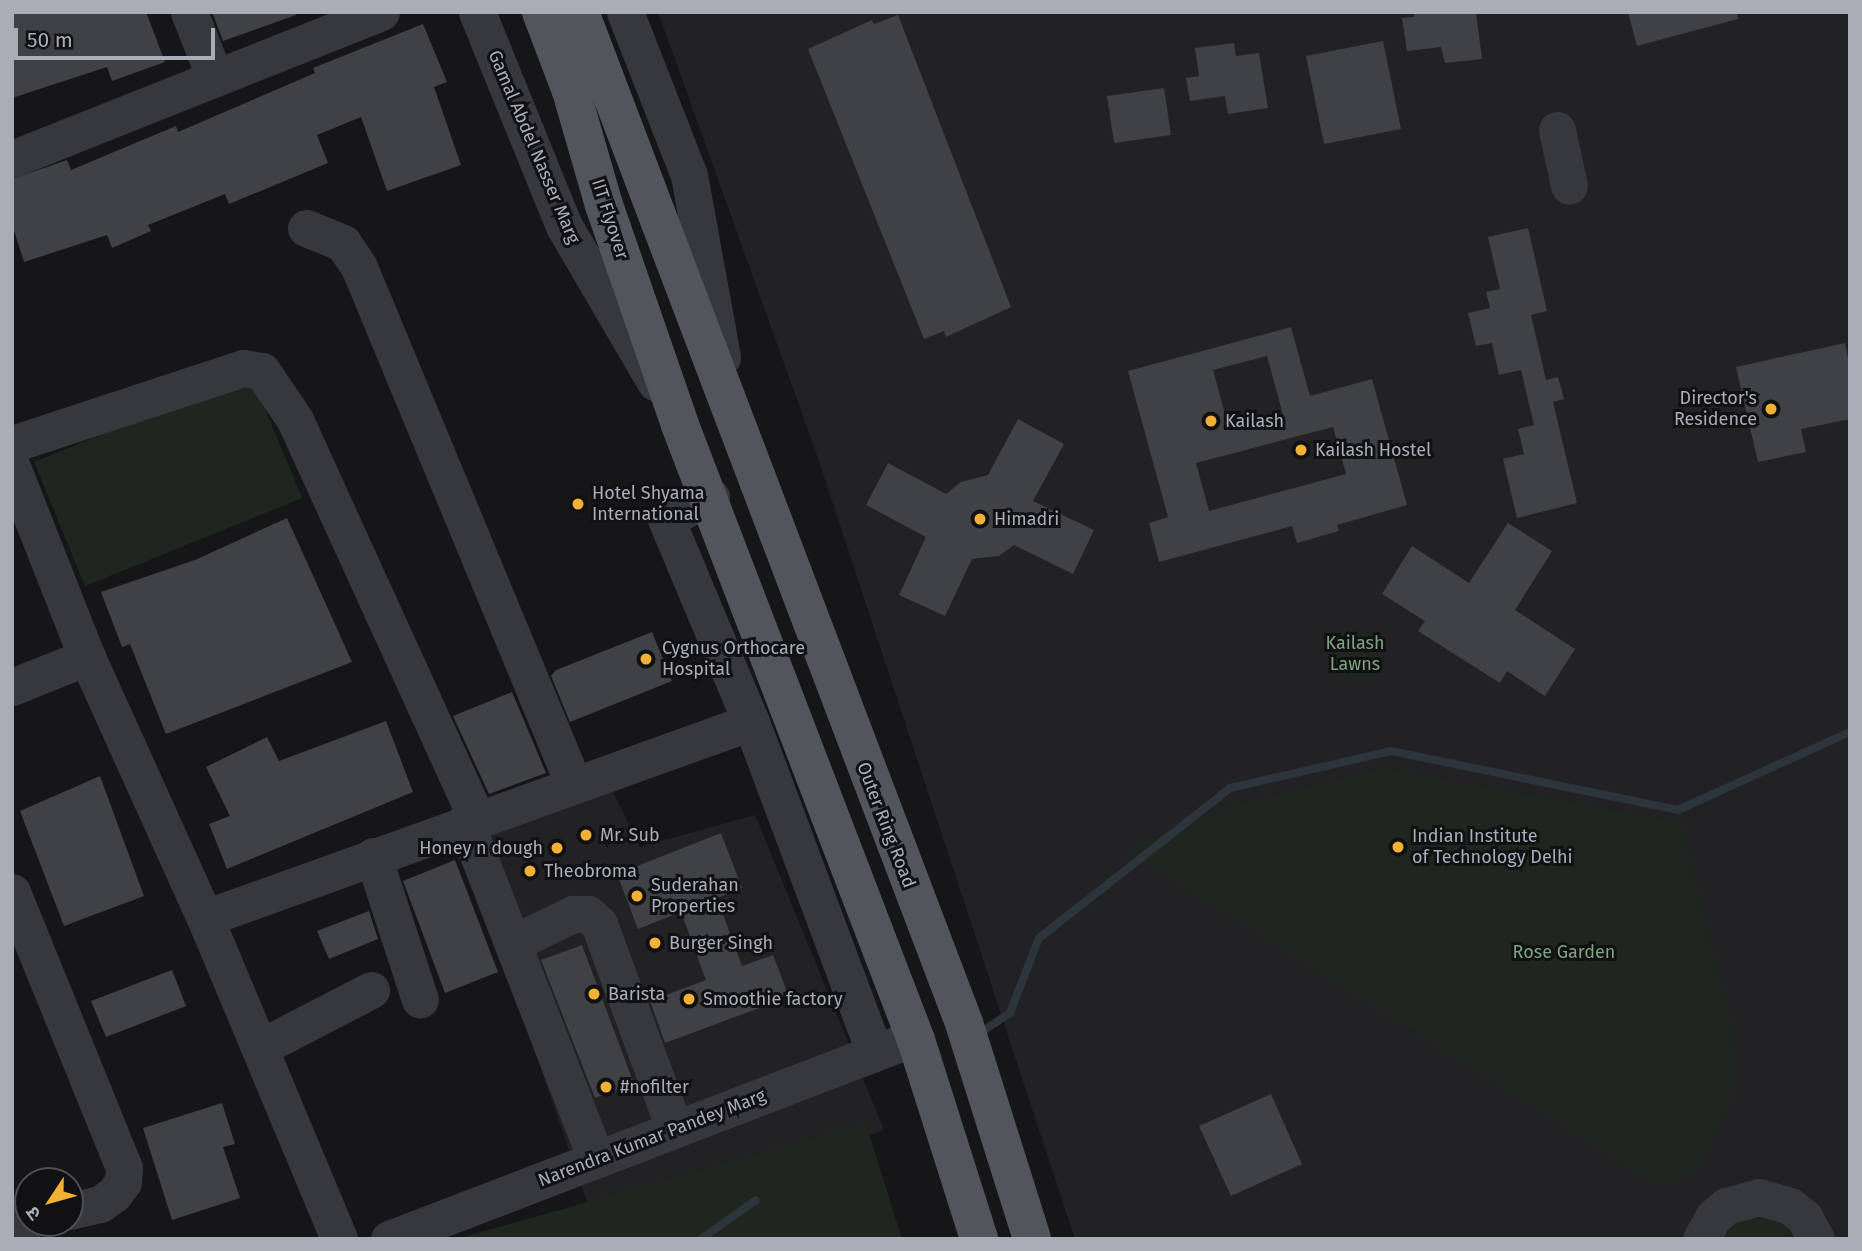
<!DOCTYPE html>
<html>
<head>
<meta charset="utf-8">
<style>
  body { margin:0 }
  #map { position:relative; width:1862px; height:1251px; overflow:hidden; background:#161618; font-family:"Fira Sans","Noto Sans Devanagari",sans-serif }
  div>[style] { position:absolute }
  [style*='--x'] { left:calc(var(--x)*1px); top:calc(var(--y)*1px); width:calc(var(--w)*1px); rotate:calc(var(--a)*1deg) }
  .built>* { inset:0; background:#222225 }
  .green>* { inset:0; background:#1e261f }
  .stream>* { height:8px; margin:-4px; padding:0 4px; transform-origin:4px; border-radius:4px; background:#2c353c }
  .building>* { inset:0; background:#404145 }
  .minor>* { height:37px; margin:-18.5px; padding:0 18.5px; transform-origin:18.5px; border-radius:18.5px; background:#37383d }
  .major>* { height:38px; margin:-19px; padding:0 19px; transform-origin:19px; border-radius:19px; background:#53555c }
  .dots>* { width:19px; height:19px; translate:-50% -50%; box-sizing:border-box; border:4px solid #111113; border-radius:50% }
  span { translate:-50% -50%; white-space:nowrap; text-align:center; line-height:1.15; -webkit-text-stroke:6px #111113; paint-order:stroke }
  .street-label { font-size:18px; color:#a8adb8 }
  .poi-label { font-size:18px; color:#a8adb8 }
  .right { translate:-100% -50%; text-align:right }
  .left { translate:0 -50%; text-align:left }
  .park-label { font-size:18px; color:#7fa381 }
  .frame { position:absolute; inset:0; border:14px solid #a8adb8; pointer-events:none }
  .north { position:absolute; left:14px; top:1167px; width:70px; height:70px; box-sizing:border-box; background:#111113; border:2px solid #4d4f55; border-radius:50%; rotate:234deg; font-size:19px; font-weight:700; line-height:28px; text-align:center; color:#a8adb8 }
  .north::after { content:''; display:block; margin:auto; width:24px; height:32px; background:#f2b134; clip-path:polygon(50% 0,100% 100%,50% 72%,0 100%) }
  .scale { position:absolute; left:14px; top:28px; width:201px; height:32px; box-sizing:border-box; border:4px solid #a8adb8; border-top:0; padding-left:9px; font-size:21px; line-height:24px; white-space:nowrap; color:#a8adb8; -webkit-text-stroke:5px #111113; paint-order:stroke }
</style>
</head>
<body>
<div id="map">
  <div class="built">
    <i style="clip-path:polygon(658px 12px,1850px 12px,1850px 1239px,1075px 1239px,817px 455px)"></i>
    <i style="clip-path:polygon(611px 788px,640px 847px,755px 815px,884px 1130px,600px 1239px,511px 983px,456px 846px)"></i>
  </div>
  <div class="green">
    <i style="clip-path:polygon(251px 374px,302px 498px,85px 586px,34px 462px)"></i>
    <i style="clip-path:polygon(1327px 631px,1376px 633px,1378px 676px,1338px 676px)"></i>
    <i style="clip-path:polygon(1384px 769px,1680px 823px,1732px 1025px,1729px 1109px,1695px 1170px,1661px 1186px,1127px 849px,1237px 805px)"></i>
    <i style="clip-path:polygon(866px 1124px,902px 1239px,456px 1239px)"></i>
    <i style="clip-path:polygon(1742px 1213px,1779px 1214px,1806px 1239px,1714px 1239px)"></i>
  </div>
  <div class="stream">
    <i style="--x:983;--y:1031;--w:32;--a:-34"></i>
    <i style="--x:1010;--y:1013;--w:80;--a:-68.9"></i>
    <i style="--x:1039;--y:938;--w:243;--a:-38.1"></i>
    <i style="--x:1230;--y:788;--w:165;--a:-12.9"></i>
    <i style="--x:1391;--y:751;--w:293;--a:11.6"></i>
    <i style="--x:1678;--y:810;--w:189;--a:-24.4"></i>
    <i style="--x:701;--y:1239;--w:67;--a:-35.3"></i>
  </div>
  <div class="building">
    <i style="clip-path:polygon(12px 12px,146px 12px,165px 62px,112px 81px,107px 67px,12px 98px)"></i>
    <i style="clip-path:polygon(212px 12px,296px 12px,296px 15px,223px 41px)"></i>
    <i style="clip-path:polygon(1414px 12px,1476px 12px,1482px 59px,1445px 63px,1441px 47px,1407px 51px,1402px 18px,1414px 17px)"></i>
    <i style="clip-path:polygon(1628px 12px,1737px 12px,1738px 19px,1637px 46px)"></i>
    <i style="clip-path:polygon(898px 15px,1011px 307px,946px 337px,944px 331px,924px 339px,808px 49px,872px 20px,874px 24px)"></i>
    <i style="clip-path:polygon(423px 24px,447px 82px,434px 87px,461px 165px,387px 191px,361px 117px,317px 135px,328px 163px,229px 204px,225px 194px,148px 225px,151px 231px,112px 248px,107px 235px,24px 262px,12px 224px,12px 179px,67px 160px,71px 170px,176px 126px,178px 132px,315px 73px,313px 68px)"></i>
    <i style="clip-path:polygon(1383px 41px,1401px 129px,1324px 144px,1306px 56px)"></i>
    <i style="clip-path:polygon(1234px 43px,1236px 56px,1259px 53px,1268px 108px,1228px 114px,1225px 96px,1190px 101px,1186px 78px,1199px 76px,1195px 48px)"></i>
    <i style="clip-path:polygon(1164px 88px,1171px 135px,1114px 143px,1107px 96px)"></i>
    <i style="clip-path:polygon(1528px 228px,1547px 311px,1531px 315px,1546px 380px,1558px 377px,1564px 399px,1553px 402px,1577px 503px,1517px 518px,1503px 459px,1524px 454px,1518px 429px,1534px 425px,1521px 370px,1499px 375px,1492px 343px,1476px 346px,1468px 313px,1490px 308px,1486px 292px,1500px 289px,1488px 237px)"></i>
    <i style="clip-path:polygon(evenodd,1291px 327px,1310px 396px,1372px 379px,1407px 505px,1337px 525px,1339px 531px,1297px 543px,1292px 526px,1159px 562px,1149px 523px,1168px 517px,1128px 371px,1291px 327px,1267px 356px,1283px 415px,1229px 429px,1213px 370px,1267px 356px,1291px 327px,1333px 427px,1346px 474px,1209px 511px,1196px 463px,1333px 427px)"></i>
    <i style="clip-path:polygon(1845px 343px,1850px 367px,1850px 419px,1801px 429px,1806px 452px,1758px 462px,1736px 367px)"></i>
    <i style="clip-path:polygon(1018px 419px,1064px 444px,1033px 501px,1094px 530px,1073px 574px,1014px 545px,999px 556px,972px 559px,945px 616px,899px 595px,926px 537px,866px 505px,888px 463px,946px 494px,961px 482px,988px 475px)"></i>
    <i style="clip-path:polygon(287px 518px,352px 662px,166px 734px,130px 644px,122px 647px,101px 592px,195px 560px)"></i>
    <i style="clip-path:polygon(1508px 523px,1552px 551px,1515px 610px,1575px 649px,1545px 696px,1507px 671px,1500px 683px,1418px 631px,1425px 621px,1382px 594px,1412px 546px,1469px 583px)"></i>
    <i style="clip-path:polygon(652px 632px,672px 681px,570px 722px,551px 676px,556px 670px)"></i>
    <i style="clip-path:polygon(512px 692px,546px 773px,489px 794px,453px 716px)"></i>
    <i style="clip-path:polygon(386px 721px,413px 792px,227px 869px,209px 824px,230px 816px,206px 767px,267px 737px,279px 761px)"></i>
    <i style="clip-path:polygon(100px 776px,144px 896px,64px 926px,20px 811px)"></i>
    <i style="clip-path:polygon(721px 833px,742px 888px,717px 898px,742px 966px,773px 955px,789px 997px,665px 1043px,650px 1001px,706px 980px,681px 912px,638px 929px,617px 874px)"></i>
    <i style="clip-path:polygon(455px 860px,498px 972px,445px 993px,403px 881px)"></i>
    <i style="clip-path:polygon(369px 911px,378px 939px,329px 959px,317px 931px)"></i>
    <i style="clip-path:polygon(582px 945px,634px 1084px,595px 1098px,541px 960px)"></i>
    <i style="clip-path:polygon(172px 970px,186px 1006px,106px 1037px,91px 1001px)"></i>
    <i style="clip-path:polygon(1271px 1094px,1302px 1164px,1231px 1196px,1199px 1126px)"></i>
    <i style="clip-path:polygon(222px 1103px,235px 1144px,223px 1147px,240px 1198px,172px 1220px,143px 1128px)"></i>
  </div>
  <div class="minor">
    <i style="--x:189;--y:12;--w:71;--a:68.5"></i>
    <i style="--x:477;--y:12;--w:231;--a:67.9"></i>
    <i style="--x:564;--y:226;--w:181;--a:59.7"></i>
    <i style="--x:625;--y:12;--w:175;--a:68.6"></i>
    <i style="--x:689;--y:175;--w:185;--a:79.7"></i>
    <i style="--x:1557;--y:130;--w:57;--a:77.9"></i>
    <i style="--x:12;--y:159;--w:397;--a:-21.7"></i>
    <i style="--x:306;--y:228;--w:40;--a:22"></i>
    <i style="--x:343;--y:243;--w:29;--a:56"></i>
    <i style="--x:359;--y:267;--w:559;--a:67.47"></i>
    <i style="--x:12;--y:444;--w:243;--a:-18.2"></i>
    <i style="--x:243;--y:368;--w:19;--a:9"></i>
    <i style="--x:262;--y:371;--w:59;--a:56"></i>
    <i style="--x:295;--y:420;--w:436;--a:65.5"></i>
    <i style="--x:12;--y:467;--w:204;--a:68.5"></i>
    <i style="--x:87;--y:657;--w:286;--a:65.7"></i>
    <i style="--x:205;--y:918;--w:348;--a:67.3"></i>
    <i style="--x:711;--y:497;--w:50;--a:153.9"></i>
    <i style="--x:666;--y:519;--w:220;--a:67.3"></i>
    <i style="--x:751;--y:722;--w:353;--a:69.5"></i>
    <i style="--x:12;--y:687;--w:81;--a:-21.8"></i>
    <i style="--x:465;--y:821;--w:362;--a:68.8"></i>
    <i style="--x:373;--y:856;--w:151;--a:71.9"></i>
    <i style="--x:12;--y:892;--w:298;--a:67.9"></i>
    <i style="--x:124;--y:1168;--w:14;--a:94"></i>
    <i style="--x:123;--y:1182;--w:15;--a:127"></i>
    <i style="--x:114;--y:1194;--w:17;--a:144"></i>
    <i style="--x:100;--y:1204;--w:31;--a:167"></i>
    <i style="--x:205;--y:918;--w:580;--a:-19.75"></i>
    <i style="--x:513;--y:943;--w:67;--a:-25.8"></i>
    <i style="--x:573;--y:914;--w:15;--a:0"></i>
    <i style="--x:588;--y:914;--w:15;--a:42"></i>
    <i style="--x:599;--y:924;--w:217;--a:69.8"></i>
    <i style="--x:261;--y:1047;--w:124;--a:-27.4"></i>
    <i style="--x:12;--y:1226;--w:16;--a:-14"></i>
    <i style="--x:389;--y:1239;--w:545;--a:-20.96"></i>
    <i style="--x:1701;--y:1239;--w:25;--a:-61"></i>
    <i style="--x:1713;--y:1217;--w:17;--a:-40"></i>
    <i style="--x:1726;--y:1206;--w:34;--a:-15"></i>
    <i style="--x:1759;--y:1197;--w:32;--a:16"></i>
    <i style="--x:1790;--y:1206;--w:18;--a:38"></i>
    <i style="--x:1804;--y:1217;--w:25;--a:61"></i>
  </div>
  <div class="major">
    <i style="--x:541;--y:12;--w:85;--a:69.2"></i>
    <i style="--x:571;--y:91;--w:119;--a:73.9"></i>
    <i style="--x:604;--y:205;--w:233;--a:70.9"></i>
    <i style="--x:680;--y:425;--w:659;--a:69.01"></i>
    <i style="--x:916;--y:1040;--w:209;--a:72.4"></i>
    <i style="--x:580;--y:12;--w:1081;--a:69.2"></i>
    <i style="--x:964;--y:1023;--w:226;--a:72.5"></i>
  </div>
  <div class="dots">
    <i style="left:1771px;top:409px;background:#f2b134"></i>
    <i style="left:1211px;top:421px;background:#f2b134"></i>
    <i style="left:1301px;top:450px;background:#f2b134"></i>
    <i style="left:578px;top:504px;background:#f2b134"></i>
    <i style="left:980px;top:519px;background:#f2b134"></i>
    <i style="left:646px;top:659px;background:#f2b134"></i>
    <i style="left:586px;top:835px;background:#f2b134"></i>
    <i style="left:1398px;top:847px;background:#f2b134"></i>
    <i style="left:557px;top:848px;background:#f2b134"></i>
    <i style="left:530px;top:871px;background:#f2b134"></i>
    <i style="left:637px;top:896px;background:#f2b134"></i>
    <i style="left:655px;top:943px;background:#f2b134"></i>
    <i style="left:594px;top:994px;background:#f2b134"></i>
    <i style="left:689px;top:999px;background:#f2b134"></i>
    <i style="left:606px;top:1087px;background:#f2b134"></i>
  </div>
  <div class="street-label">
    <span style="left:534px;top:147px;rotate:67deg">Gamal Abdel Nasser Marg</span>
    <span style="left:610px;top:219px;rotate:72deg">IIT Flyover</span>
    <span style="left:886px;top:825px;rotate:69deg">Outer Ring Road</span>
    <span style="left:652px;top:1138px;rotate:-21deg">Narendra Kumar Pandey Marg</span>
  </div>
  <div class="poi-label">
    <span class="right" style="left:1757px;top:409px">Director's<br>Residence</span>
    <span class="left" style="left:1225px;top:421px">Kailash</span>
    <span class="left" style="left:1315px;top:450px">Kailash Hostel</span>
    <span class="left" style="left:592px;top:504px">Hotel Shyama<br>International</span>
    <span class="left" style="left:994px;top:519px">Himadri</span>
    <span class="left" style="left:662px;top:659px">Cygnus Orthocare<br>Hospital</span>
    <span class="left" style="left:600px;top:835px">Mr. Sub</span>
    <span class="left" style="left:1412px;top:847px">Indian Institute<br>of Technology Delhi</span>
    <span class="right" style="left:543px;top:848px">Honey n dough</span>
    <span class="left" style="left:544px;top:871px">Theobroma</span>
    <span class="left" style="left:651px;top:896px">Suderahan<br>Properties</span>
    <span class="left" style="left:669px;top:943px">Burger Singh</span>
    <span class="left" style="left:608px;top:994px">Barista</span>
    <span class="left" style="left:703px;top:999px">Smoothie factory</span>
    <span class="left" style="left:620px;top:1087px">#nofilter</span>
  </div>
  <div class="park-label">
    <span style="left:1355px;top:654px">Kailash<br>Lawns</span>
    <span style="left:1564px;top:952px">Rose Garden</span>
  </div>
  <div class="frame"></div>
  <div class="north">उ</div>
  <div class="scale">50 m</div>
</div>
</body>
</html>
